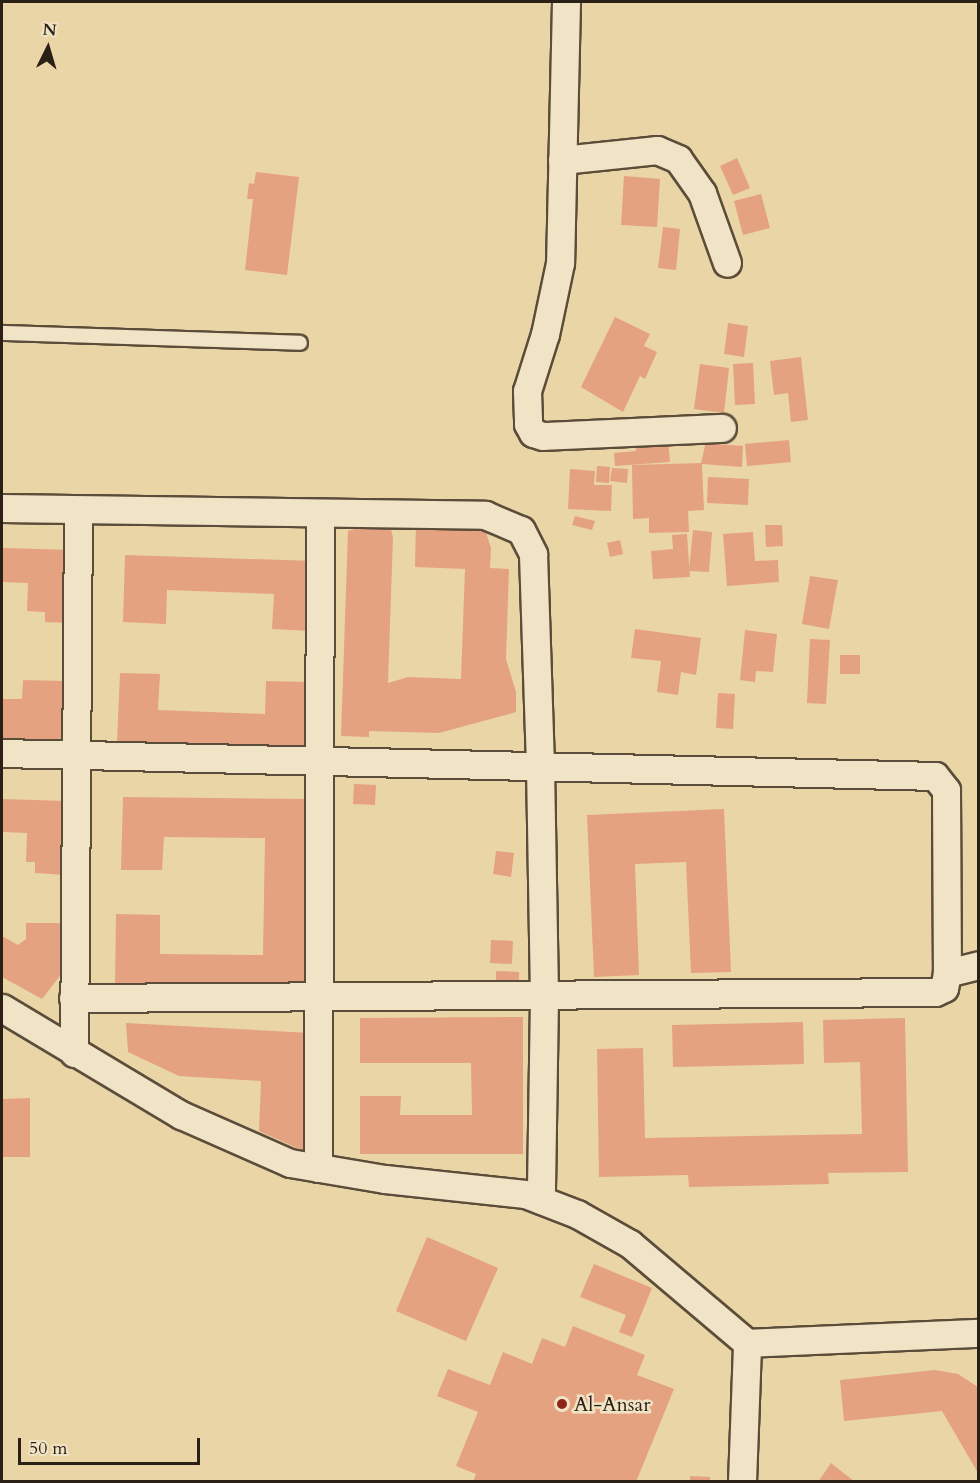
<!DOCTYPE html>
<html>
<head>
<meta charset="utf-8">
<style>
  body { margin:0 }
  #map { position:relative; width:980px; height:1483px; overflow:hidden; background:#ead5a7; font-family:Cardo,serif }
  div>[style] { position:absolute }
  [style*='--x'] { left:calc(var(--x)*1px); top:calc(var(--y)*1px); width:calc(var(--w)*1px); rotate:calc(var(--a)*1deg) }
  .building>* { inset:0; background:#e4a280 }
  .roads { filter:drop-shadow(2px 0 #5b4d3a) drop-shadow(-2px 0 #5b4d3a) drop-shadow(0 2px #5b4d3a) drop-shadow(0 -2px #5b4d3a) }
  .service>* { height:14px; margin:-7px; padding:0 7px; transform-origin:7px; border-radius:7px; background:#f1e4c6 }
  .minor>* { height:27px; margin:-13.5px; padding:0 13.5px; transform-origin:13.5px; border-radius:13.5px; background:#f1e4c6 }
  .dots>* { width:16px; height:16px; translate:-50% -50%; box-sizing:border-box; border:3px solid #f1e4c6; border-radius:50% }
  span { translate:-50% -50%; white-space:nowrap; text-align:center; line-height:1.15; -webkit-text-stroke:5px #f1e4c6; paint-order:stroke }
  .poi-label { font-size:20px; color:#2b2015 }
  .left { translate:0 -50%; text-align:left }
  .frame { position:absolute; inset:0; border:3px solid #2b2015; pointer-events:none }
  .north { position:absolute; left:18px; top:18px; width:60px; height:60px; -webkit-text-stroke:4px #f1e4c6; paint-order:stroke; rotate:5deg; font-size:16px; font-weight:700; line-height:24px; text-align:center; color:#2b2015 }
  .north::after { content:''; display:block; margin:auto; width:21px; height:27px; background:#2b2015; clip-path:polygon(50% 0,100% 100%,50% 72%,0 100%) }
  .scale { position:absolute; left:18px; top:1438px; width:182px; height:27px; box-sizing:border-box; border:3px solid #2b2015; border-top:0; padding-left:8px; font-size:18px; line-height:21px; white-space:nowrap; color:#2b2015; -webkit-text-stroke:4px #f1e4c6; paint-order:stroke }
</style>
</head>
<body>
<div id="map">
  <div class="building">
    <i style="clip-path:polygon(737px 158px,750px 188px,733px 195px,720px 166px)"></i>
    <i style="clip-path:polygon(256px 172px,299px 177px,287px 275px,245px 270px,253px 199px,247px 199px,249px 183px,254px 184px)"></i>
    <i style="clip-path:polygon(624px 176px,660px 179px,657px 227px,621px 225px)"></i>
    <i style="clip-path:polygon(761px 194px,770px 228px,743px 235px,734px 201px)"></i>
    <i style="clip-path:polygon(663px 227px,680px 229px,676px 270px,658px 268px)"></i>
    <i style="clip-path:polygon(615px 317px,650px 334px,644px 346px,657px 352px,645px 379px,640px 376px,623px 412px,581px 387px)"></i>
    <i style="clip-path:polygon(728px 323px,748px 326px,744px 357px,724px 354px)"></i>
    <i style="clip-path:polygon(801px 357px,808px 420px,791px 422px,788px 393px,774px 395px,770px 361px)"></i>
    <i style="clip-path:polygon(753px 363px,755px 404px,735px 405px,733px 364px)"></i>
    <i style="clip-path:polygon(700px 364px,729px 368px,724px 413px,694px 409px)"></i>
    <i style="clip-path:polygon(708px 433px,720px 434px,719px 444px,743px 446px,742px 467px,702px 464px,704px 510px,688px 511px,689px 532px,649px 533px,649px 518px,633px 519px,632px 465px,701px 463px)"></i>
    <i style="clip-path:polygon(668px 438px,670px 462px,615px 466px,614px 453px,636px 451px,635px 441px)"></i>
    <i style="clip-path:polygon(789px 440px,791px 462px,747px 466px,745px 444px)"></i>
    <i style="clip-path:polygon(597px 466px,610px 467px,609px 483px,596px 482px)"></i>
    <i style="clip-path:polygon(612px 468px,628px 469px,627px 483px,610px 481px)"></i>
    <i style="clip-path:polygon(570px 469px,595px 471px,594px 485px,612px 485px,611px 511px,568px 509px)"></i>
    <i style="clip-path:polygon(708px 477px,749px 479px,748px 505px,707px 503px)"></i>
    <i style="clip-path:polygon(575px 516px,595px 521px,592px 530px,572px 525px)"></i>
    <i style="clip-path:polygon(416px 520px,483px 523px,491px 548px,490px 568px,509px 569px,506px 659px,516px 692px,516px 712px,439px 733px,369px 731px,369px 737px,341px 736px,348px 531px,369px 525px,390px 526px,393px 537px,388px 683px,408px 677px,461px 679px,465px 569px,415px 567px)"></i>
    <i style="clip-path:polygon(765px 525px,782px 525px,783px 546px,766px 547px)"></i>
    <i style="clip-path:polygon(693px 530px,712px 532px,709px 572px,689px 571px)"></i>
    <i style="clip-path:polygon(753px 532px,755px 561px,778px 560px,779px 582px,727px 586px,723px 534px)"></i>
    <i style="clip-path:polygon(687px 534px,690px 577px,653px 579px,651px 551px,673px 549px,672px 535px)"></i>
    <i style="clip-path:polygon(620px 540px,623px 554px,610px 557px,607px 543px)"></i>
    <i style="clip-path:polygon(2px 548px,73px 550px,71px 623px,45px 622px,45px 612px,27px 611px,28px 583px,2px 582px)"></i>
    <i style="clip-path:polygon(125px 555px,315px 561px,312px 631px,272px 629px,274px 594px,167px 590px,166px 624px,123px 622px)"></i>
    <i style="clip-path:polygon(810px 576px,838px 580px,829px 629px,802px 624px)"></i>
    <i style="clip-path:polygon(635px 629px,701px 638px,696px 675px,681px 672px,678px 695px,657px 692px,661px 661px,631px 658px)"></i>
    <i style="clip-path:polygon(745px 630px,777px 634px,773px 672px,756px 671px,755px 682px,740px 680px)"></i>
    <i style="clip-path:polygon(810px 639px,830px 640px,826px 704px,807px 703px)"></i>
    <i style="clip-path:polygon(840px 655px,860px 655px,860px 674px,840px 674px)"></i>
    <i style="clip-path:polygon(120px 673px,160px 674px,158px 710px,265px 714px,266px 681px,309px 682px,307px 750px,117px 742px)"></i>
    <i style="clip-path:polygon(23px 680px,64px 681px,62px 740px,2px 739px,2px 699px,22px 699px)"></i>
    <i style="clip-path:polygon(718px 693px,735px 694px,733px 729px,716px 728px)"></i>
    <i style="clip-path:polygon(354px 784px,376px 785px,375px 805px,353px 804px)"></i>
    <i style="clip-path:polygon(123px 797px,309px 799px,307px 990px,115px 987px,116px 914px,160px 915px,160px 954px,263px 955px,265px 838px,164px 837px,162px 870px,121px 870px)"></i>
    <i style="clip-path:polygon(2px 799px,66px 801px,66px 875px,35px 873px,35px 862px,26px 862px,27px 833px,2px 832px)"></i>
    <i style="clip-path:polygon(724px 809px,731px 972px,691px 973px,686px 862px,635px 864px,639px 975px,594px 977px,587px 815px)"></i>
    <i style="clip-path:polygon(496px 851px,514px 853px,511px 877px,493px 874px)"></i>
    <i style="clip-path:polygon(26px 923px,66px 923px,63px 972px,42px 999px,2px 977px,2px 936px,18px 945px,26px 939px)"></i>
    <i style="clip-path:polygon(491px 940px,513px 941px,512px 964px,490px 963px)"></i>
    <i style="clip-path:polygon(496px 971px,519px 972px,519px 980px,496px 980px)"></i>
    <i style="clip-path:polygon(523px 1017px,523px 1154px,360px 1154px,360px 1096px,401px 1096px,400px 1115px,472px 1115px,471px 1063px,360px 1063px,360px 1018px)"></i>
    <i style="clip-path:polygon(905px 1018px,908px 1172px,828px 1173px,829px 1184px,689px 1187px,688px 1175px,599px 1177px,597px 1049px,643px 1048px,645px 1138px,862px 1134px,860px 1062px,824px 1063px,823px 1020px)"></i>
    <i style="clip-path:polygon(803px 1022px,804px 1064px,673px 1067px,672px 1025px)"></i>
    <i style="clip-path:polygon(126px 1023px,311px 1033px,308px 1153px,259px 1131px,261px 1081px,179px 1076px,128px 1052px)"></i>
    <i style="clip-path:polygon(30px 1098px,30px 1157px,2px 1157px,2px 1099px)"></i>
    <i style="clip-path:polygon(427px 1237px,498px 1268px,466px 1341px,396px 1311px)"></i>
    <i style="clip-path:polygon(594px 1264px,652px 1288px,632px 1337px,619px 1332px,626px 1315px,580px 1297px)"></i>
    <i style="clip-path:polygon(573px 1326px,645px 1355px,637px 1375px,674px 1389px,636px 1482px,473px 1482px,476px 1474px,456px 1466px,478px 1412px,437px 1396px,448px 1369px,490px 1385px,503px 1352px,532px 1364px,542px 1338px,565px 1347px)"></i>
    <i style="clip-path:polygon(935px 1370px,958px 1374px,978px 1387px,978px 1473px,942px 1411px,844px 1421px,840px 1380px)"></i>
    <i style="clip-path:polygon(831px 1463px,855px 1482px,818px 1482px)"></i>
    <i style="clip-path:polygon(690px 1476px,710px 1477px,710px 1482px,690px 1482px)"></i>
  </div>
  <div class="roads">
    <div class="service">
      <i style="--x:2;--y:333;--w:298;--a:1.9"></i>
    </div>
    <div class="minor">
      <i style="--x:566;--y:2;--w:261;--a:91.3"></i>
      <i style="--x:560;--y:263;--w:73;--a:101.9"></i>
      <i style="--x:545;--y:334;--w:60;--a:107.5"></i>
      <i style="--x:527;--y:391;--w:33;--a:88"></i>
      <i style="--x:528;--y:424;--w:10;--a:61"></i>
      <i style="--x:533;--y:433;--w:10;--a:17"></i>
      <i style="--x:543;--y:436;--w:179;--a:-2.6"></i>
      <i style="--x:562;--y:160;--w:96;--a:-6"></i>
      <i style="--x:657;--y:150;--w:23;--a:23"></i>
      <i style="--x:678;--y:159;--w:42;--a:54.8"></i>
      <i style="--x:702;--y:193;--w:74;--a:70.3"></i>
      <i style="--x:2;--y:508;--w:483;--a:0.8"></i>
      <i style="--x:485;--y:515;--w:39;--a:23"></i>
      <i style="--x:521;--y:530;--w:27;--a:63"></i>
      <i style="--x:533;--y:554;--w:212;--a:88.1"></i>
      <i style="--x:540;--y:766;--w:232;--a:89"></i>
      <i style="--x:544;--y:998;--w:202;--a:90.9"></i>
      <i style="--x:2;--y:753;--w:933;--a:1.41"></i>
      <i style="--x:935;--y:776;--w:18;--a:52"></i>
      <i style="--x:946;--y:790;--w:183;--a:89.7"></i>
      <i style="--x:947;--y:973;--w:15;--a:101"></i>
      <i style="--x:944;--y:988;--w:10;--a:156"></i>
      <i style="--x:935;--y:992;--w:862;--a:179.6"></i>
      <i style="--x:947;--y:973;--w:32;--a:-14"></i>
      <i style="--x:2;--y:1008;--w:209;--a:30.9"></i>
      <i style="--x:181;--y:1115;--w:119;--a:23.8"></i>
      <i style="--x:290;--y:1163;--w:96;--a:9.6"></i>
      <i style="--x:385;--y:1179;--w:141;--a:6.1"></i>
      <i style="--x:525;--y:1194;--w:56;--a:21"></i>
      <i style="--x:577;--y:1214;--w:61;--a:29.5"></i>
      <i style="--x:630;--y:1244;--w:153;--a:40.2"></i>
      <i style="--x:747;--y:1343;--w:231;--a:-2.5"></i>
      <i style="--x:74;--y:1053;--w:543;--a:-89.58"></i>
      <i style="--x:318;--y:1168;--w:655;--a:-89.83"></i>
      <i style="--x:742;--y:1482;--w:139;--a:-87.9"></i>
    </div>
  </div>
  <div class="dots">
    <i style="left:562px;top:1404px;background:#8f2418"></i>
  </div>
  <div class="poi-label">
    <span class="left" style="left:574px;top:1404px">Al-Ansar</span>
  </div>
  <div class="frame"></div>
  <div class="north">N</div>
  <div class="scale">50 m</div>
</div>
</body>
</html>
